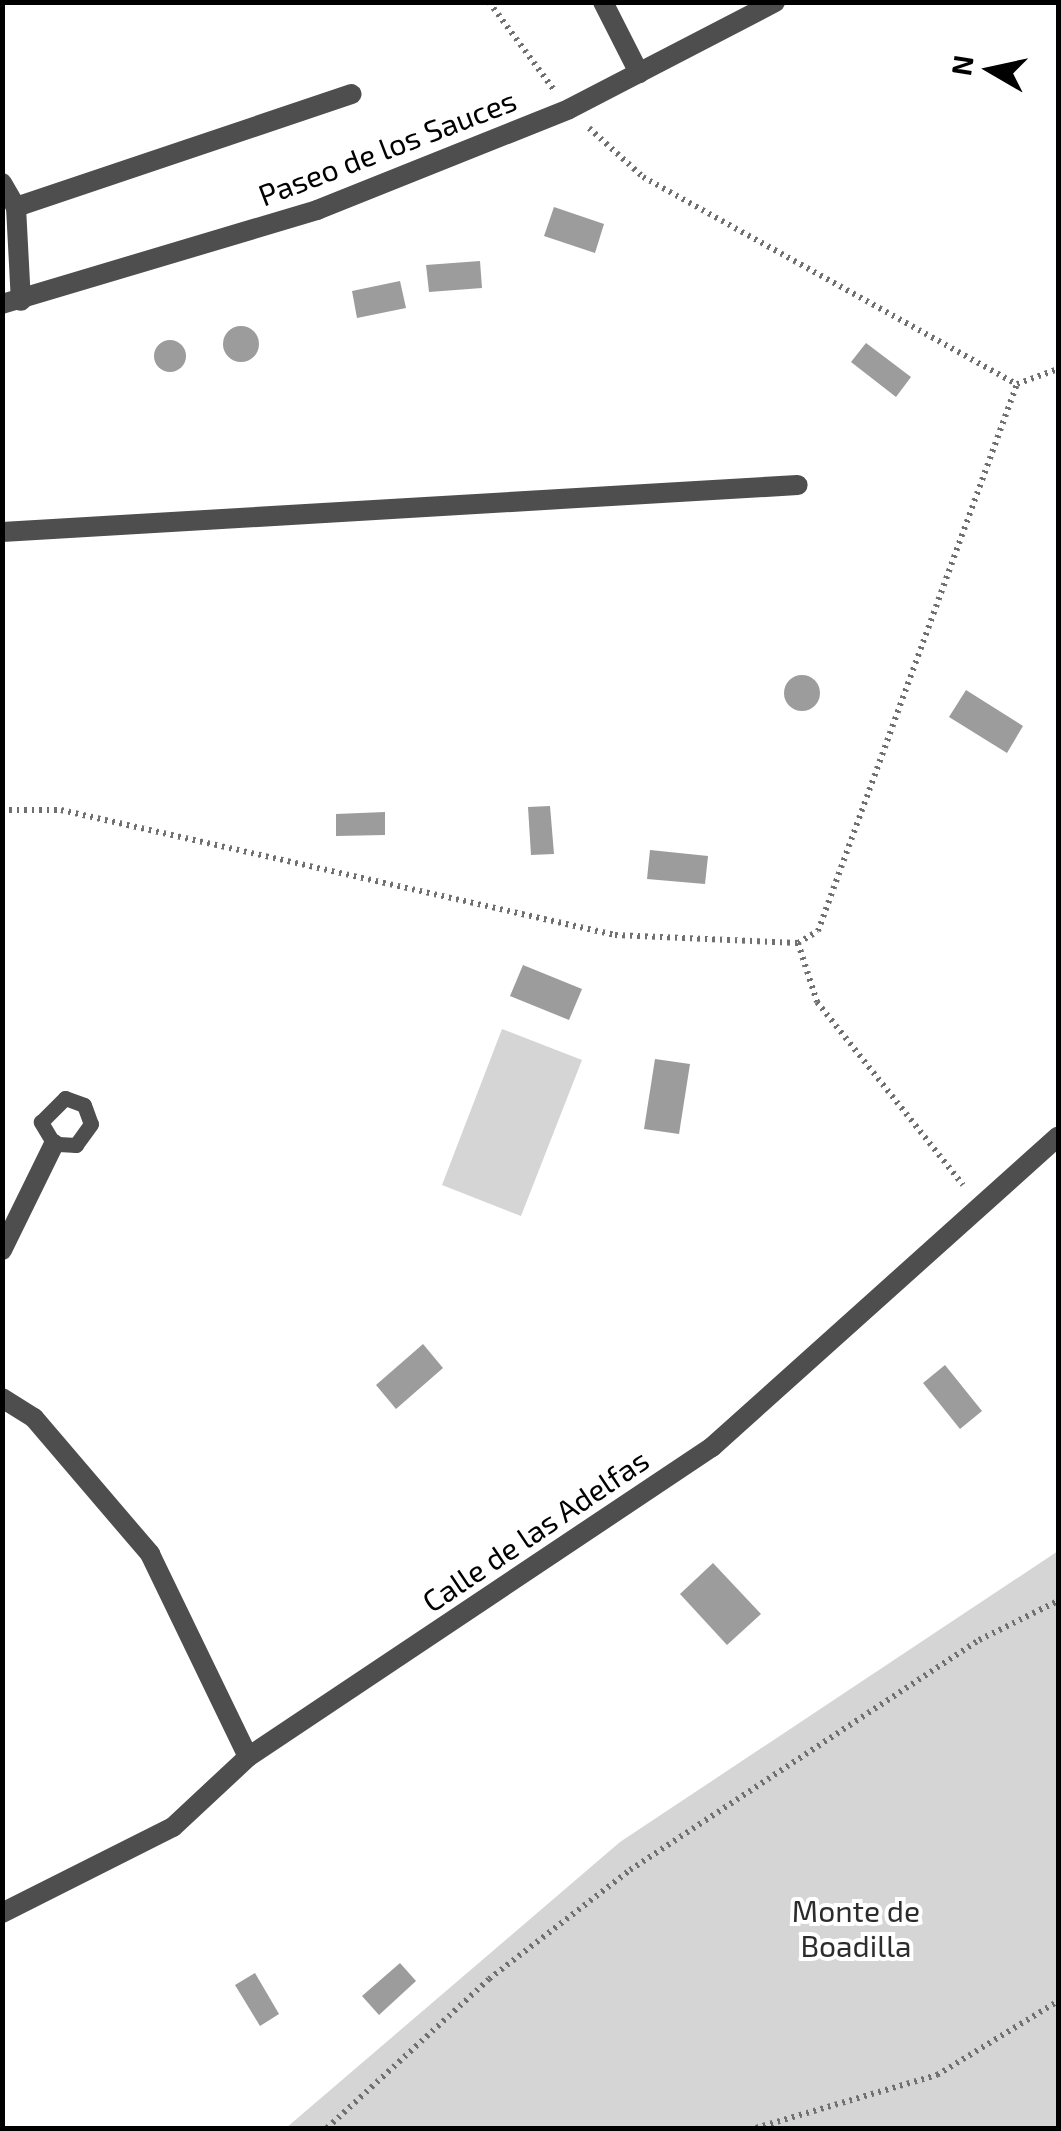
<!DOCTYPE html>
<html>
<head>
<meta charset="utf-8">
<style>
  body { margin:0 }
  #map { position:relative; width:1061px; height:2131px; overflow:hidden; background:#fff; font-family:"Exo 2",sans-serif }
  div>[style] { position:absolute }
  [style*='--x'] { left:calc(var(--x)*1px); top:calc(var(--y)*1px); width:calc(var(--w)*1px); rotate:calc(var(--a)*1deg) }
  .green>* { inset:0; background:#d5d5d5 }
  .water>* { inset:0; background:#9c9c9c }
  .round { border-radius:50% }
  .path>* { height:6px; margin-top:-3px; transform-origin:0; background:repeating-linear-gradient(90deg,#707070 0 2.5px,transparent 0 7.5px) }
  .lane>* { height:15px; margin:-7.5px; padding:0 7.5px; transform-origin:7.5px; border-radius:7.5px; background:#4e4e4e }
  .street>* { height:20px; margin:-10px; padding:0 10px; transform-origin:10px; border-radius:10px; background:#4e4e4e }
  span { translate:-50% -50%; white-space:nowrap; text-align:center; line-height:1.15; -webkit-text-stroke:8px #fff; paint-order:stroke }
  .street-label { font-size:30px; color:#000 }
  .park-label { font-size:30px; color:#2c2c2c }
  .frame { position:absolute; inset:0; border:5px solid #000; pointer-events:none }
  .north { position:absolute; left:941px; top:20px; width:100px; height:100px; -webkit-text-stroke:8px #fff; paint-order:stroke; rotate:279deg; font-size:28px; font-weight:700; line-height:40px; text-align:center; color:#000 }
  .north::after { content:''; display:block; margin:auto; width:35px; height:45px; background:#000; clip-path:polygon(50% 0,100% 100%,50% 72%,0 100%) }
</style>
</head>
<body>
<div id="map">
  <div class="green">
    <i style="clip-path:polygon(502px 1029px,582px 1060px,521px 1216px,442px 1185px)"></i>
    <i style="clip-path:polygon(1058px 1551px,1058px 2128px,286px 2128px,620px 1842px)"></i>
  </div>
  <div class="water">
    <i style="clip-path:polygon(554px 207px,604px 224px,595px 253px,544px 236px)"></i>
    <i style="clip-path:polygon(480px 261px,482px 288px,429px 292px,426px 265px)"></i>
    <i style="clip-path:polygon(400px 281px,406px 308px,357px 318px,352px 291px)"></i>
    <i class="round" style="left:223px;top:326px;width:36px;height:36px"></i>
    <i class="round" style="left:154px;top:340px;width:32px;height:32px"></i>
    <i style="clip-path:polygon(866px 343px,911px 377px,896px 397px,851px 362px)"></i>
    <i class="round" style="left:784px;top:675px;width:36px;height:36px"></i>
    <i style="clip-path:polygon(966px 690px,1023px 726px,1007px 753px,949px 717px)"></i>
    <i style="clip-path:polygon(550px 806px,554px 854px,531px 855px,528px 807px)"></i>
    <i style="clip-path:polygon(385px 812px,385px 835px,336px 836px,336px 814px)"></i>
    <i style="clip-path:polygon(650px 850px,708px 856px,705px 884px,647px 879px)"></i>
    <i style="clip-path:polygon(523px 965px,582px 989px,569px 1020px,510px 996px)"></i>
    <i style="clip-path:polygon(655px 1059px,690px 1064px,679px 1134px,644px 1129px)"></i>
    <i style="clip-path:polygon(423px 1344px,443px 1368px,396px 1409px,376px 1385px)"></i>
    <i style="clip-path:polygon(945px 1365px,982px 1411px,960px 1429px,923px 1383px)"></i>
    <i style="clip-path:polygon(713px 1563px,761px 1614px,727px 1645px,680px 1594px)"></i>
    <i style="clip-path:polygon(400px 1963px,416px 1981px,379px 2015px,362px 1996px)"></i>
    <i style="clip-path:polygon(255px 1973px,279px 2014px,260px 2026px,235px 1985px)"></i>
  </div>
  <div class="path">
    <i style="--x:489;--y:2;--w:109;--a:53.5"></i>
    <i style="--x:589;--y:128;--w:73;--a:42.2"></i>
    <i style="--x:643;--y:177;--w:427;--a:29"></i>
    <i style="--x:1017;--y:384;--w:44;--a:-20.1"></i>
    <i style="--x:2;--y:810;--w:59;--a:0"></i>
    <i style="--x:61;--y:810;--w:568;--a:12.71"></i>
    <i style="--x:615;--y:935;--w:183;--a:2.5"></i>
    <i style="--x:798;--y:943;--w:23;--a:-31"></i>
    <i style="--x:818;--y:931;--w:582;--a:-70.01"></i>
    <i style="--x:798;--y:943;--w:62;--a:72.1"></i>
    <i style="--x:817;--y:1002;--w:234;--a:51.4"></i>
    <i style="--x:327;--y:2128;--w:220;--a:-42.6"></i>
    <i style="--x:489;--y:1979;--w:178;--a:-37.7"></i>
    <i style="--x:630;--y:1870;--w:418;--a:-33.4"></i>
    <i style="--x:979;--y:1640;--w:88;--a:-26.3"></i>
    <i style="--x:756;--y:2128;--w:189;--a:-16.3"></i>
    <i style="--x:937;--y:2075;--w:142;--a:-31.4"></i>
  </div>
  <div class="lane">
    <i style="--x:65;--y:1098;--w:20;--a:20"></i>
    <i style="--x:84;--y:1105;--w:20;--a:70"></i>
    <i style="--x:91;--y:1124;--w:26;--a:126"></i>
    <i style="--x:76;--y:1145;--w:22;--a:-177"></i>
    <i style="--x:54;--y:1144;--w:26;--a:-121"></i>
    <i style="--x:41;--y:1122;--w:34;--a:-45"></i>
  </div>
  <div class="street">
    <i style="--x:603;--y:2;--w:80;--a:63.1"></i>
    <i style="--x:2;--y:183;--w:28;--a:60"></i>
    <i style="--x:16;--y:207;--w:354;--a:-18.6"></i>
    <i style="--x:16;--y:207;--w:94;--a:87"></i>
    <i style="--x:2;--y:304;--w:329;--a:-16.6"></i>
    <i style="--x:317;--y:210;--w:271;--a:-21.8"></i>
    <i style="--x:569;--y:109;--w:232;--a:-27.4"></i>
    <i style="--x:2;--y:532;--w:797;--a:-3.38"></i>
    <i style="--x:2;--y:1250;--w:118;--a:-63.9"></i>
    <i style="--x:2;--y:1398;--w:38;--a:32"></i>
    <i style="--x:34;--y:1418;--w:179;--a:49.5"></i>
    <i style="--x:150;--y:1554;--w:225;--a:64.2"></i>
    <i style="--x:2;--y:1913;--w:191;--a:-26.7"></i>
    <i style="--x:173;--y:1827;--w:103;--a:-43"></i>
    <i style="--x:248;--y:1757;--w:558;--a:-33.75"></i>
    <i style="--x:712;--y:1447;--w:465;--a:-41.9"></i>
  </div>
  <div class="street-label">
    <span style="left:387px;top:147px;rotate:-21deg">Paseo de los Sauces</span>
    <span style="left:535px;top:1530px;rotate:-34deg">Calle de las Adelfas</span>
  </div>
  <div class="park-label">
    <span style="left:856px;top:1927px">Monte de<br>Boadilla</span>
  </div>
  <div class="frame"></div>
  <div class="north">N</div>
</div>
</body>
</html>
